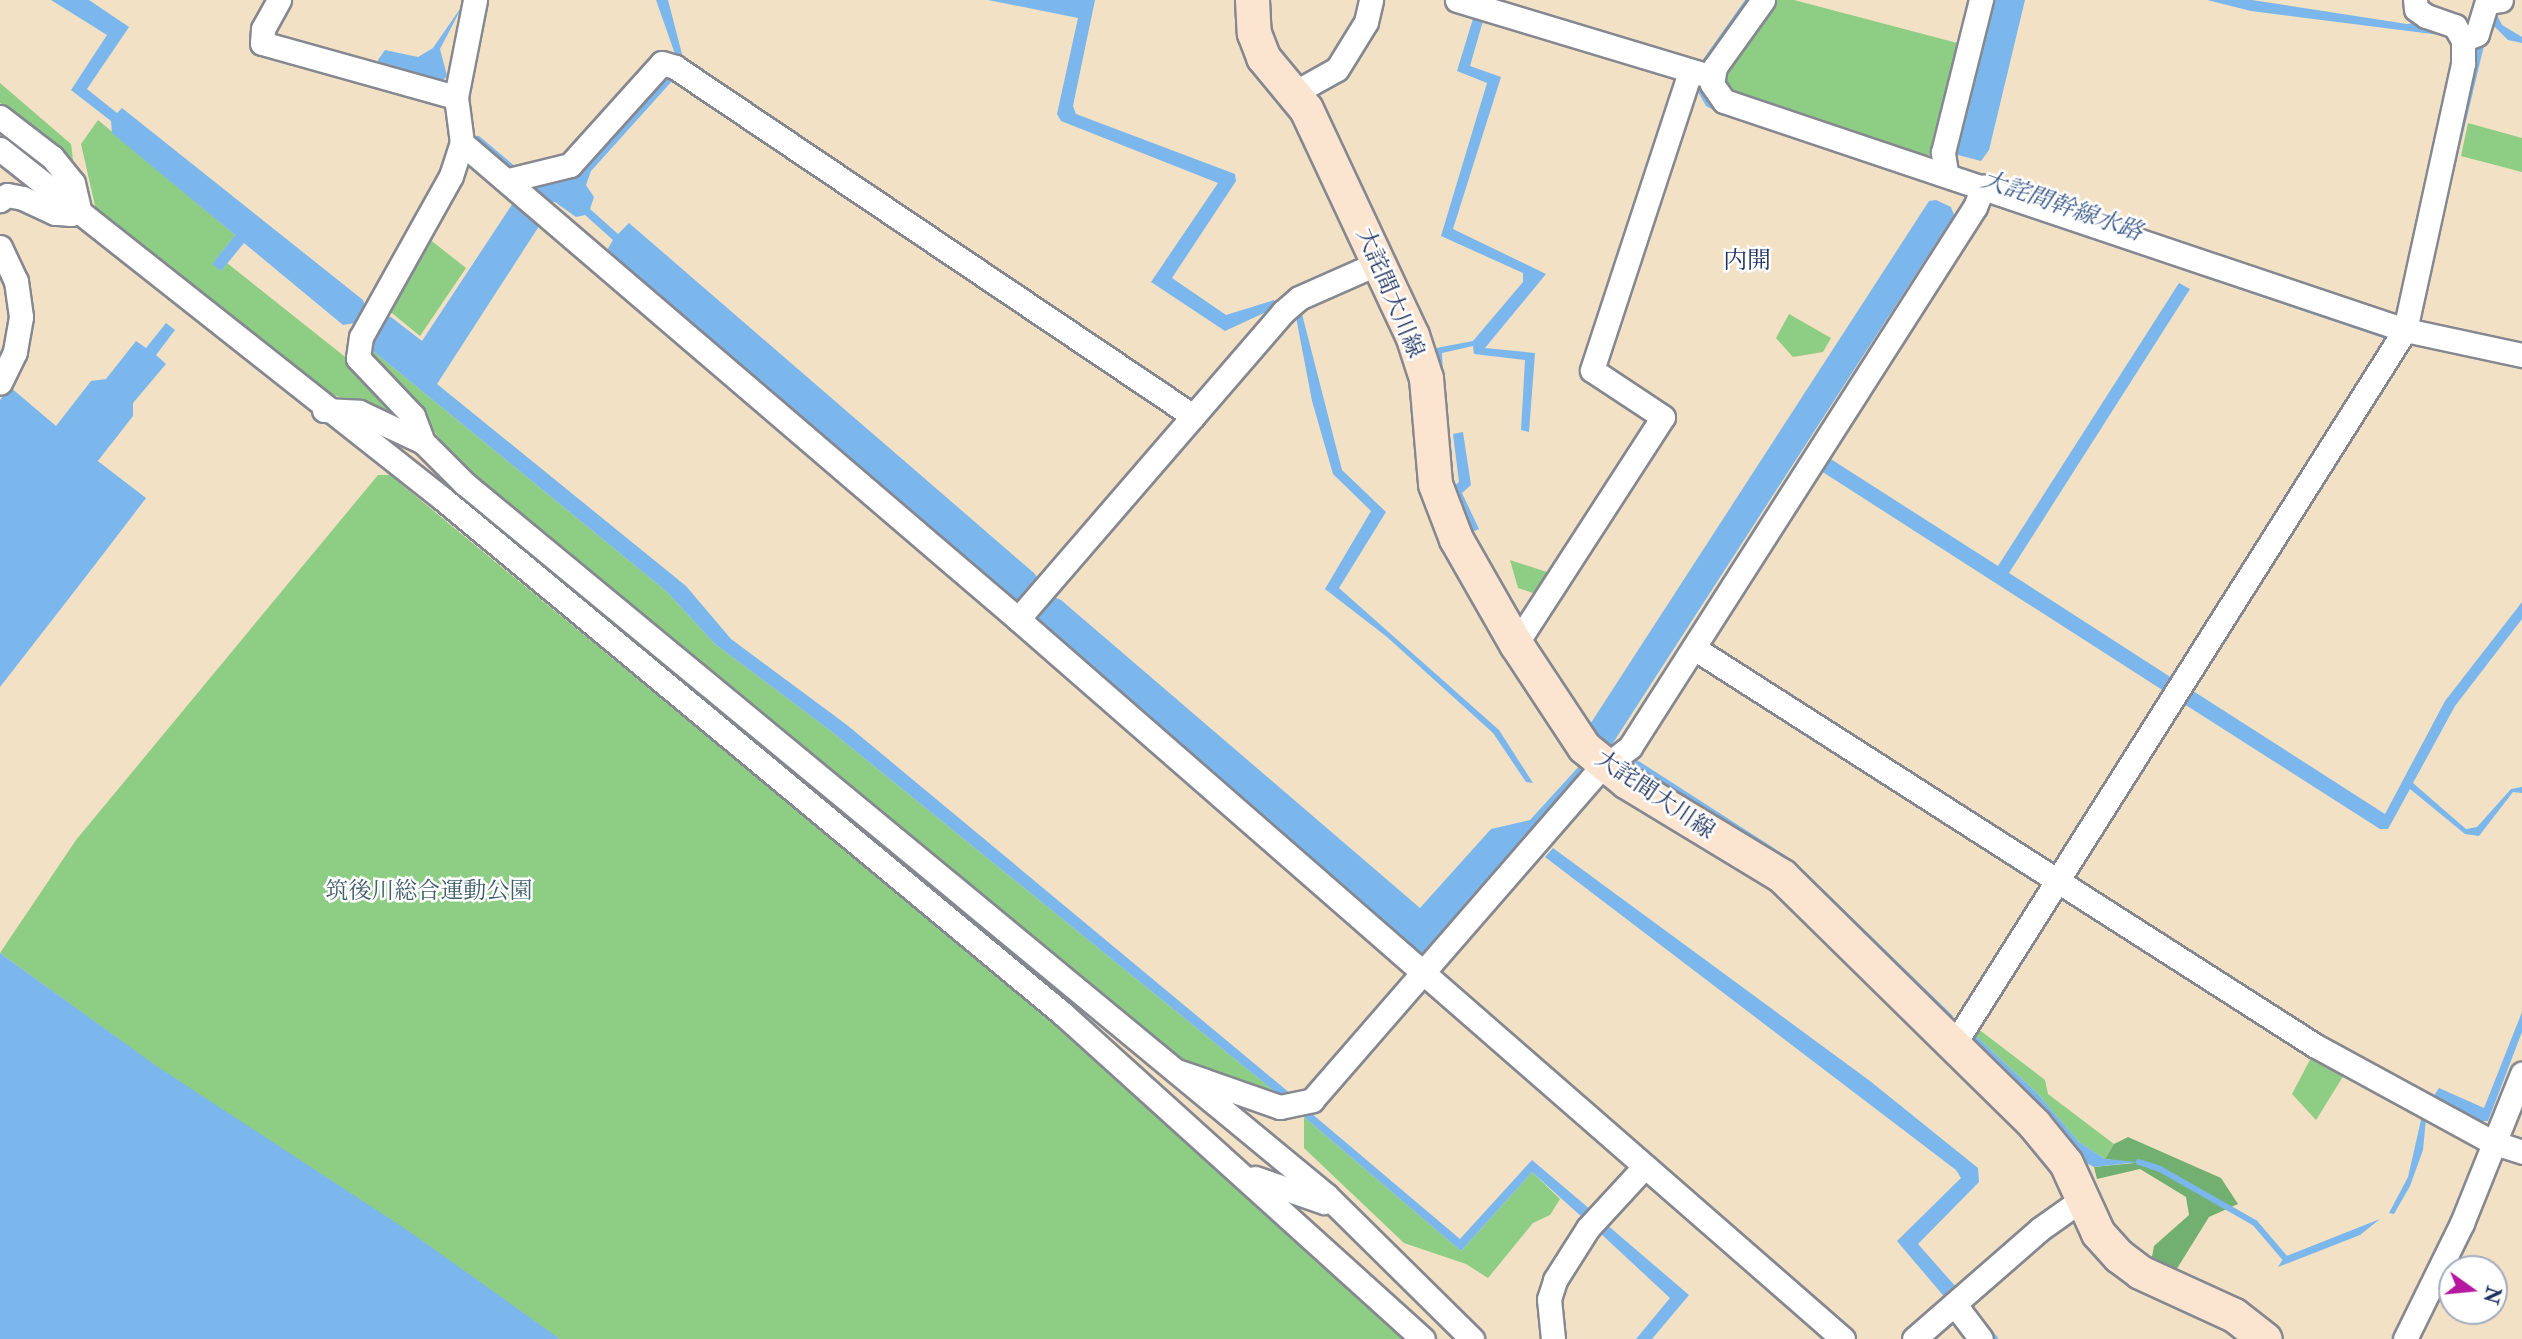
<!DOCTYPE html>
<html>
<head>
<meta charset="utf-8">
<style>
  body { margin:0 }
  #map { position:relative; width:2522px; height:1339px; overflow:hidden; background:#f2e1c4; font-family:"IM FELL Double Pica","Noto Serif JP",serif }
  div>[style] { position:absolute }
  [style*='--x'] { left:calc(var(--x)*1px); top:calc(var(--y)*1px); width:calc(var(--w)*1px); rotate:calc(var(--a)*1deg) }
  .green>* { inset:0; background:#8ecd84 }
  .forest>* { inset:0; background:#72b072 }
  .water>* { inset:0; background:#7bb7ed }
  .pier>* { inset:0; background:#f2e1c4 }
  .stream>* { height:6px; margin:-3px; padding:0 3px; transform-origin:3px; border-radius:3px; background:#7bb7ed }
  .roads { filter:drop-shadow(2px 0 #868891) drop-shadow(-2px 0 #868891) drop-shadow(0 2px #868891) drop-shadow(0 -2px #868891) }
  .street>* { height:23px; margin:-11.5px; padding:0 11.5px; transform-origin:11.5px; border-radius:11.5px; background:#fff }
  .secondary>* { height:33px; margin:-16.5px; padding:0 16.5px; transform-origin:16.5px; border-radius:16.5px; background:#fce5d0 }
  span { translate:-50% -50%; white-space:nowrap; text-align:center; line-height:1.15; -webkit-text-stroke:5px #fff; paint-order:stroke }
  .street-label { font-size:23px; color:#1b2f5e }
  .park-label { font-size:23px; color:#3e5e69 }
  .water-label { font-size:24px; color:#385889; font-style:italic }
  .neighbourhood-label { font-size:24px; color:#1b2f5e }
  .north { position:absolute; left:2438px; top:1255px; width:70px; height:70px; box-sizing:border-box; background:#fff; border:2px solid #a4acbf; border-radius:50%; rotate:105deg; font-size:19px; font-weight:700; line-height:28px; text-align:center; color:#1b2f5e }
  .north::after { content:''; display:block; margin:auto; width:24px; height:32px; background:#b5179e; clip-path:polygon(50% 0,100% 100%,50% 72%,0 100%) }
</style>
</head>
<body>
<div id="map">
  <div class="green">
    <i style="clip-path:polygon(1773px 0,1794px 0,1961px 44px,1935px 151px,1920px 160px,1729px 94px,1719px 84px,1721px 70px)"></i>
    <i style="clip-path:polygon(0 83px,71px 144px,74px 168px,58px 149px,0 103px)"></i>
    <i style="clip-path:polygon(98px 120px,235px 235px,213px 263px,221px 271px,227px 263px,349px 360px,405px 422px,313px 387px,96px 210px,81px 144px)"></i>
    <i style="clip-path:polygon(2468px 123px,2522px 138px,2522px 172px,2461px 156px)"></i>
    <i style="clip-path:polygon(428px 238px,466px 268px,420px 336px,387px 309px)"></i>
    <i style="clip-path:polygon(1789px 314px,1831px 338px,1823px 352px,1793px 357px,1776px 338px)"></i>
    <i style="clip-path:polygon(373px 351px,666px 591px,715px 644px,832px 732px,1278px 1094px,1177px 1061px,466px 475px,417px 408px,371px 363px)"></i>
    <i style="clip-path:polygon(378px 475px,390px 475px,1040px 1011px,1406px 1339px,560px 1339px,154px 1065px,0 953px,76px 840px)"></i>
    <i style="clip-path:polygon(1510px 560px,1553px 574px,1539px 595px,1518px 588px)"></i>
    <i style="clip-path:polygon(1977px 1028px,2045px 1080px,2048px 1094px,2114px 1144px,2105px 1159px,2079px 1142px,2037px 1093px,1975px 1035px)"></i>
    <i style="clip-path:polygon(2313px 1054px,2344px 1075px,2316px 1120px,2292px 1094px)"></i>
    <i style="clip-path:polygon(1304px 1117px,1461px 1251px,1532px 1172px,1560px 1199px,1550px 1215px,1533px 1223px,1488px 1278px,1466px 1264px,1404px 1243px,1304px 1148px)"></i>
  </div>
  <div class="forest">
    <i style="clip-path:polygon(2128px 1137px,2221px 1178px,2238px 1204px,2209px 1217px,2173px 1275px,2150px 1267px,2154px 1246px,2189px 1215px,2186px 1197px,2140px 1169px,2097px 1179px,2094px 1167px,2134px 1163px,2105px 1159px,2114px 1144px)"></i>
  </div>
  <div class="water">
    <i style="clip-path:polygon(51px 0,89px 0,129px 27px,87px 89px,117px 113px,122px 108px,363px 300px,366px 309px,381px 318px,391px 317px,422px 341px,517px 197px,523px 202px,536px 183px,573px 179px,665px 75px,673px 80px,591px 171px,586px 185px,594px 197px,590px 209px,618px 234px,629px 223px,1034px 573px,1050px 595px,1061px 600px,1420px 908px,1491px 829px,1530px 820px,1582px 763px,1589px 769px,1422px 957px,606px 252px,613px 240px,585px 215px,576px 217px,555px 202px,548px 202px,543px 220px,437px 384px,686px 586px,731px 639px,847px 725px,1291px 1094px,1278px 1094px,832px 732px,715px 644px,666px 591px,373px 351px,374px 337px,355px 323px,343px 325px,244px 243px,221px 271px,212px 264px,235px 235px,112px 133px,111px 121px,71px 90px,107px 35px)"></i>
    <i style="clip-path:polygon(656px 0,668px 0,683px 58px,675px 54px)"></i>
    <i style="clip-path:polygon(988px 0,1095px 0,1073px 106px,1076px 114px,1235px 174px,1236px 181px,1172px 278px,1226px 315px,1274px 300px,1277px 307px,1225px 331px,1151px 282px,1218px 183px,1061px 121px,1057px 114px,1078px 18px)"></i>
    <i style="clip-path:polygon(1745px 0,1754px 0,1704px 84px,2389px 332px,2386px 339px,1721px 114px,1706px 106px,1696px 88px,1699px 65px)"></i>
    <i style="clip-path:polygon(1993px 0,2025px 0,1989px 150px,1981px 161px,1958px 155px,1958px 138px)"></i>
    <i style="clip-path:polygon(2207px 0,2252px 0,2407px 24px,2420px 22px,2448px 36px,2251px 11px)"></i>
    <i style="clip-path:polygon(464px 3px,440px 49px,447px 76px,439px 85px,382px 70px,378px 60px,385px 50px,418px 57px,433px 48px)"></i>
    <i style="clip-path:polygon(2494px 9px,2502px 25px,2522px 37px,2522px 43px,2508px 40px,2495px 27px,2487px 33px,2421px 310px,2474px 46px)"></i>
    <i style="clip-path:polygon(1475px 12px,1485px 14px,1470px 66px,1501px 77px,1453px 229px,1546px 274px,1485px 348px,1535px 353px,1529px 432px,1521px 430px,1525px 360px,1474px 354px,1473px 346px,1433px 355px,1431px 349px,1473px 341px,1523px 282px,1523px 273px,1441px 236px,1487px 83px,1457px 71px)"></i>
    <i style="clip-path:polygon(1936px 200px,1951px 207px,1954px 215px,1611px 746px,1602px 745px,1587px 729px,1929px 201px)"></i>
    <i style="clip-path:polygon(2179px 283px,2190px 289px,2009px 573px,2175px 680px,2167px 693px,1818px 469px,1826px 456px,1998px 566px)"></i>
    <i style="clip-path:polygon(1302px 314px,1342px 470px,1386px 512px,1339px 588px,1499px 730px,1533px 783px,1526px 782px,1493px 733px,1387px 637px,1325px 589px,1371px 511px,1333px 474px,1312px 401px,1296px 317px)"></i>
    <i style="clip-path:polygon(166px 323px,175px 330px,156px 355px,166px 364px,133px 403px,133px 416px,98px 461px,147px 498px,0 687px,0 400px,10px 387px,56px 426px,91px 381px,106px 379px,136px 341px,146px 348px)"></i>
    <i style="clip-path:polygon(1463px 432px,1471px 485px,1462px 493px,1479px 529px,1470px 533px,1450px 490px,1459px 482px,1453px 434px)"></i>
    <i style="clip-path:polygon(2522px 602px,2522px 619px,2455px 706px,2413px 783px,2466px 829px,2477px 827px,2511px 789px,2522px 787px,2522px 793px,2513px 792px,2479px 836px,2465px 834px,2410px 789px,2388px 829px,2380px 829px,2181px 702px,2190px 689px,2385px 814px,2445px 701px)"></i>
    <i style="clip-path:polygon(1637px 760px,1794px 861px,1953px 1016px,1945px 1022px,1632px 767px)"></i>
    <i style="clip-path:polygon(1553px 848px,1870px 1081px,1978px 1168px,1979px 1182px,1918px 1244px,1956px 1287px,1947px 1300px,1897px 1241px,1961px 1178px,1956px 1170px,1545px 857px)"></i>
    <i style="clip-path:polygon(0 953px,155px 1065px,410px 1232px,560px 1339px,0 1339px)"></i>
    <i style="clip-path:polygon(2522px 1012px,2522px 1032px,2488px 1121px,2478px 1121px,2433px 1097px,2439px 1088px,2484px 1108px)"></i>
    <i style="clip-path:polygon(1975px 1035px,2037px 1093px,2079px 1142px,2105px 1159px,2139px 1162px,2094px 1167px,2084px 1162px,1971px 1045px)"></i>
    <i style="clip-path:polygon(1311px 1113px,1460px 1239px,1532px 1160px,1591px 1210px,1583px 1218px,1532px 1172px,1461px 1251px,1304px 1117px)"></i>
    <i style="clip-path:polygon(2426px 1119px,2423px 1150px,2410px 1186px,2394px 1214px,2389px 1213px,2408px 1177px,2421px 1120px)"></i>
    <i style="clip-path:polygon(2380px 1219px,2360px 1235px,2278px 1267px,2284px 1257px)"></i>
    <i style="clip-path:polygon(1606px 1224px,1689px 1295px,1652px 1339px,1636px 1339px,1670px 1298px,1599px 1232px)"></i>
  </div>
  <div class="pier">
    <i style="clip-path:polygon(112px 443px,103px 461px,150px 499px,0 690px,146px 498px,98px 461px)"></i>
  </div>
  <div class="stream">
    <i style="--x:478;--y:139;--w:42;--a:40.2"></i>
    <i style="--x:1439;--y:354;--w:19;--a:87"></i>
    <i style="--x:2139;--y:1162;--w:22;--a:18"></i>
    <i style="--x:2160;--y:1169;--w:109;--a:29.6"></i>
    <i style="--x:2255;--y:1223;--w:45;--a:49.5"></i>
    <i style="--x:1986;--y:1327;--w:15;--a:53"></i>
  </div>
  <div class="roads">
    <div class="street">
      <i style="--x:279;--y:0;--w:33;--a:119"></i>
      <i style="--x:263;--y:29;--w:14;--a:94"></i>
      <i style="--x:262;--y:43;--w:201;--a:15.6"></i>
      <i style="--x:1457;--y:0;--w:259;--a:16.8"></i>
      <i style="--x:1763;--y:0;--w:82;--a:125.6"></i>
      <i style="--x:1715;--y:67;--w:17;--a:100"></i>
      <i style="--x:1712;--y:84;--w:21;--a:55"></i>
      <i style="--x:1724;--y:101;--w:718;--a:18.59"></i>
      <i style="--x:2405;--y:330;--w:120;--a:12.1"></i>
      <i style="--x:2463;--y:40;--w:15;--a:-23"></i>
      <i style="--x:2477;--y:34;--w:34;--a:-73"></i>
      <i style="--x:2487;--y:2;--w:14;--a:-8"></i>
      <i style="--x:1294;--y:93;--w:49;--a:-29.2"></i>
      <i style="--x:1337;--y:69;--w:55;--a:-58.3"></i>
      <i style="--x:1366;--y:22;--w:23;--a:-77"></i>
      <i style="--x:0;--y:117;--w:66;--a:37.6"></i>
      <i style="--x:52;--y:157;--w:33;--a:51"></i>
      <i style="--x:73;--y:183;--w:28;--a:77"></i>
      <i style="--x:79;--y:210;--w:9;--a:153"></i>
      <i style="--x:71;--y:214;--w:16;--a:-176"></i>
      <i style="--x:55;--y:213;--w:35;--a:-155"></i>
      <i style="--x:23;--y:198;--w:16;--a:-169"></i>
      <i style="--x:7;--y:195;--w:9;--a:144"></i>
      <i style="--x:462;--y:143;--w:732;--a:40.57"></i>
      <i style="--x:1018;--y:619;--w:1095;--a:41.11"></i>
      <i style="--x:0;--y:149;--w:565;--a:38.31"></i>
      <i style="--x:443;--y:499;--w:806;--a:39.71"></i>
      <i style="--x:1063;--y:1014;--w:485;--a:42.1"></i>
      <i style="--x:1946;--y:172;--w:20;--a:-99"></i>
      <i style="--x:1943;--y:152;--w:157;--a:-76"></i>
      <i style="--x:509;--y:180;--w:63;--a:-13.8"></i>
      <i style="--x:570;--y:165;--w:137;--a:-48"></i>
      <i style="--x:662;--y:63;--w:14;--a:17"></i>
      <i style="--x:675;--y:67;--w:625;--a:33.97"></i>
      <i style="--x:0;--y:247;--w:38;--a:65"></i>
      <i style="--x:16;--y:281;--w:36;--a:82"></i>
      <i style="--x:21;--y:317;--w:36;--a:100"></i>
      <i style="--x:15;--y:352;--w:34;--a:116"></i>
      <i style="--x:324;--y:410;--w:35;--a:3"></i>
      <i style="--x:359;--y:412;--w:71;--a:25.1"></i>
      <i style="--x:423;--y:442;--w:28;--a:-111"></i>
      <i style="--x:413;--y:416;--w:80;--a:-133.5"></i>
      <i style="--x:358;--y:358;--w:21;--a:-82"></i>
      <i style="--x:361;--y:337;--w:184;--a:-60.8"></i>
      <i style="--x:451;--y:176;--w:35;--a:-72"></i>
      <i style="--x:462;--y:143;--w:46;--a:-97.4"></i>
      <i style="--x:456;--y:97;--w:99;--a:-78.9"></i>
      <i style="--x:423;--y:442;--w:58;--a:45"></i>
      <i style="--x:464;--y:483;--w:1119;--a:39.56"></i>
      <i style="--x:1327;--y:1196;--w:204;--a:44.6"></i>
      <i style="--x:1018;--y:619;--w:406;--a:-49.2"></i>
      <i style="--x:1283;--y:312;--w:21;--a:-41"></i>
      <i style="--x:1299;--y:298;--w:86;--a:-23.9"></i>
      <i style="--x:1516;--y:644;--w:270;--a:-57.1"></i>
      <i style="--x:1663;--y:417;--w:85;--a:-146.5"></i>
      <i style="--x:1592;--y:370;--w:314;--a:-71.8"></i>
      <i style="--x:1694;--y:648;--w:736;--a:32.63"></i>
      <i style="--x:2314;--y:1045;--w:203;--a:28.6"></i>
      <i style="--x:2492;--y:1142;--w:32;--a:18"></i>
      <i style="--x:1953;--y:1046;--w:847;--a:-57.74"></i>
      <i style="--x:2405;--y:330;--w:273;--a:-77.7"></i>
      <i style="--x:2463;--y:63;--w:23;--a:-90"></i>
      <i style="--x:2463;--y:40;--w:16;--a:-120"></i>
      <i style="--x:2455;--y:26;--w:31;--a:-161"></i>
      <i style="--x:2426;--y:16;--w:12;--a:-145"></i>
      <i style="--x:2416;--y:9;--w:9;--a:-96"></i>
      <i style="--x:1180;--y:1072;--w:106;--a:19.3"></i>
      <i style="--x:1280;--y:1107;--w:33;--a:-12"></i>
      <i style="--x:1312;--y:1100;--w:432;--a:-49"></i>
      <i style="--x:1595;--y:774;--w:44;--a:-37.6"></i>
      <i style="--x:1630;--y:747;--w:641;--a:-57.43"></i>
      <i style="--x:1975;--y:207;--w:22;--a:-68"></i>
      <i style="--x:1255;--y:1178;--w:73;--a:19.2"></i>
      <i style="--x:1956;--y:1306;--w:41;--a:52.9"></i>
      <i style="--x:1553;--y:1339;--w:40;--a:-95.7"></i>
      <i style="--x:1549;--y:1299;--w:20;--a:-72"></i>
      <i style="--x:1555;--y:1280;--w:62;--a:-57.6"></i>
      <i style="--x:1588;--y:1228;--w:84;--a:-47.4"></i>
      <i style="--x:1914;--y:1339;--w:167;--a:-41.1"></i>
      <i style="--x:2040;--y:1229;--w:50;--a:-35.3"></i>
      <i style="--x:2405;--y:1339;--w:129;--a:-63.8"></i>
      <i style="--x:2462;--y:1223;--w:161;--a:-68.1"></i>
    </div>
    <div class="secondary">
      <i style="--x:1252;--y:0;--w:33;--a:87"></i>
      <i style="--x:1254;--y:33;--w:26;--a:69"></i>
      <i style="--x:1263;--y:57;--w:67;--a:50.4"></i>
      <i style="--x:1306;--y:109;--w:250;--a:64.9"></i>
      <i style="--x:1412;--y:335;--w:45;--a:72"></i>
      <i style="--x:1426;--y:378;--w:106;--a:85.1"></i>
      <i style="--x:1435;--y:484;--w:59;--a:69.1"></i>
      <i style="--x:1456;--y:539;--w:121;--a:60.3"></i>
      <i style="--x:1516;--y:644;--w:123;--a:56.6"></i>
      <i style="--x:1584;--y:747;--w:55;--a:39.1"></i>
      <i style="--x:1627;--y:782;--w:181;--a:31.2"></i>
      <i style="--x:1782;--y:876;--w:354;--a:44.5"></i>
      <i style="--x:2034;--y:1124;--w:50;--a:50.6"></i>
      <i style="--x:2066;--y:1163;--w:77;--a:65.4"></i>
      <i style="--x:2098;--y:1233;--w:31;--a:48"></i>
      <i style="--x:2119;--y:1256;--w:26;--a:37"></i>
      <i style="--x:2140;--y:1272;--w:103;--a:24.6"></i>
      <i style="--x:2234;--y:1315;--w:39;--a:38"></i>
    </div>
  </div>
  <div class="street-label">
    <span style="left:1390px;top:293px;rotate:67deg">大詫間大川線</span>
    <span style="left:1655px;top:795px;rotate:34deg">大詫間大川線</span>
  </div>
  <div class="park-label">
    <span style="left:429px;top:891px">筑後川総合運動公園</span>
  </div>
  <div class="water-label">
    <span style="left:2062px;top:206px;rotate:19deg">大詫間幹線水路</span>
  </div>
  <div class="neighbourhood-label">
    <span style="left:1747px;top:261px">内開</span>
  </div>
  <div class="north">N</div>
</div>
</body>
</html>
